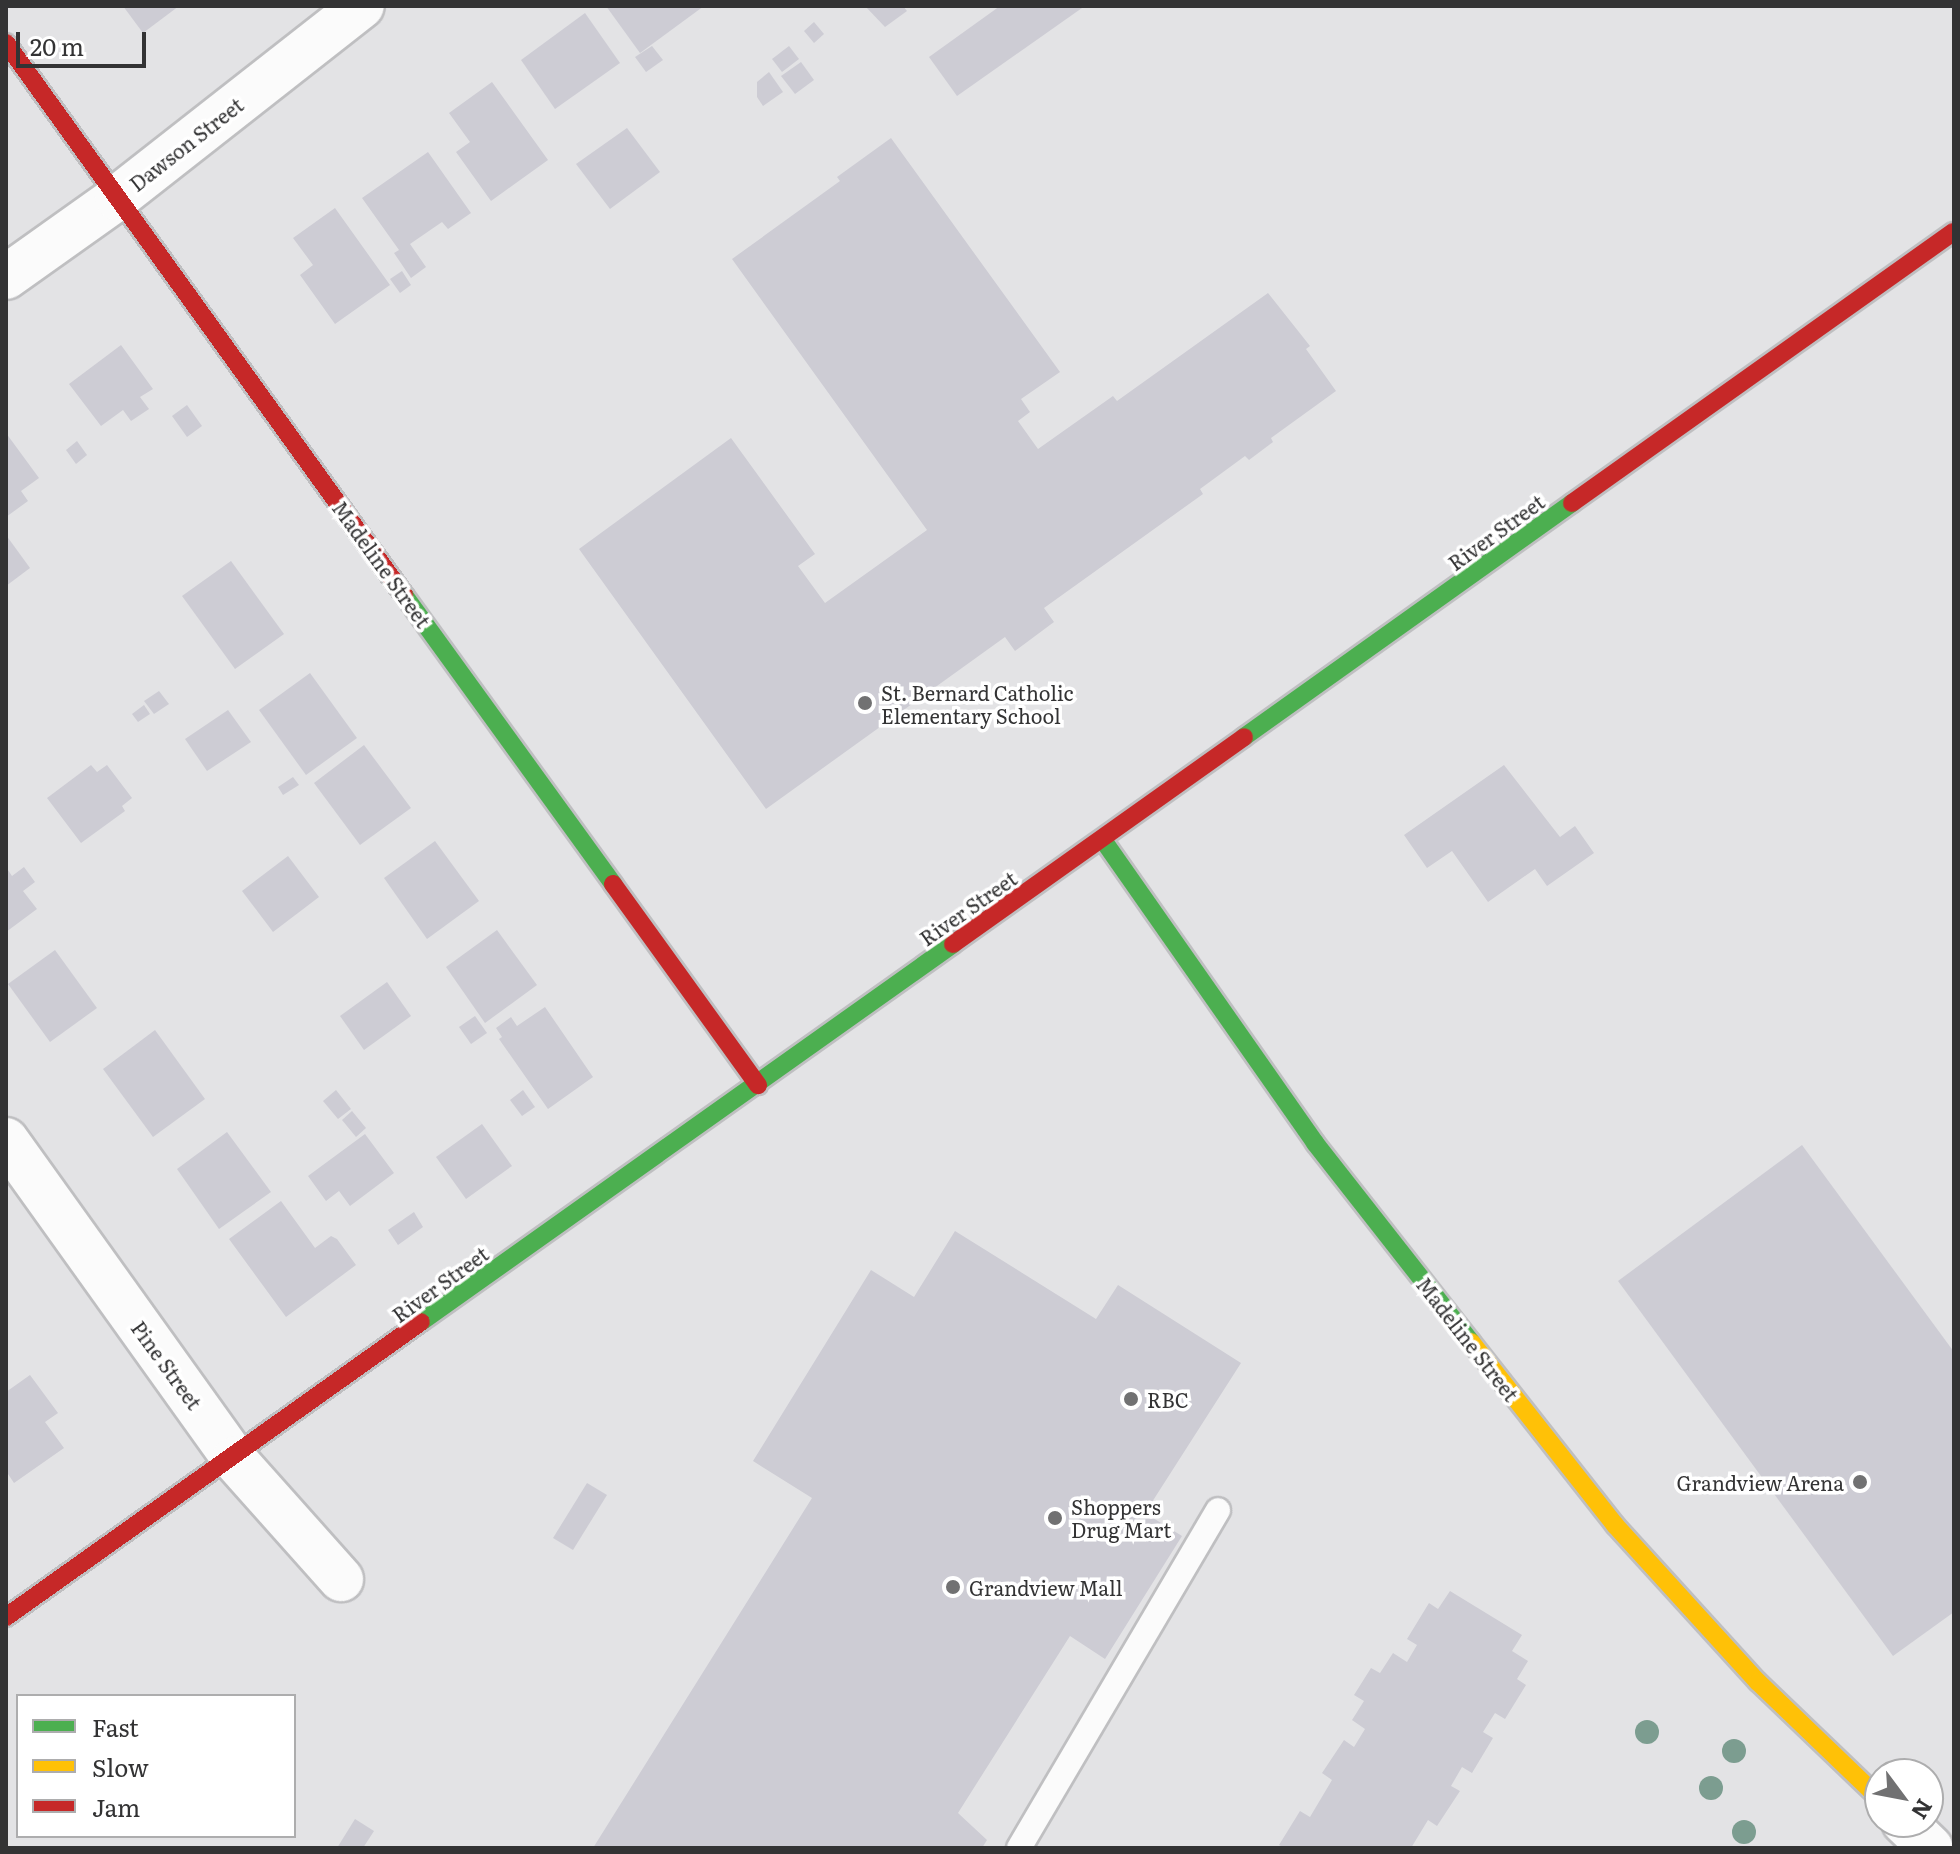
<!DOCTYPE html>
<html>
<head>
<meta charset="utf-8">
<style>
  body { margin:0 }
  #map { position:relative; width:1960px; height:1854px; overflow:hidden; background:#e3e3e5; font-family:Literata,serif }
  div>[style] { position:absolute }
  [style*='--x'] { left:calc(var(--x)*1px); top:calc(var(--y)*1px); width:calc(var(--w)*1px); rotate:calc(var(--a)*1deg) }
  .building>* { inset:0; background:#cdccd4 }
  .roads { filter:drop-shadow(2px 0 #bfbfc1) drop-shadow(-2px 0 #bfbfc1) drop-shadow(0 2px #bfbfc1) drop-shadow(0 -2px #bfbfc1) }
  .lane>* { height:24px; margin:-12px; padding:0 12px; transform-origin:12px; border-radius:12px; background:#fbfbfb }
  .street>* { height:44px; margin:-22px; padding:0 22px; transform-origin:22px; border-radius:22px; background:#fbfbfb }
  .fast>* { height:18px; margin:-9px; padding:0 9px; transform-origin:9px; border-radius:9px; background:#4caf50 }
  .slow>* { height:18px; margin:-9px; padding:0 9px; transform-origin:9px; border-radius:9px; background:#ffc107 }
  .jam>* { height:18px; margin:-9px; padding:0 9px; transform-origin:9px; border-radius:9px; background:#c62828 }
  .trees>* { width:24px; height:24px; margin:-12px; border-radius:50%; background:#7c9d90 }
  .dots>* { width:22px; height:22px; translate:-50% -50%; box-sizing:border-box; border:4px solid #fff; border-radius:50% }
  span { translate:-50% -50%; white-space:nowrap; text-align:center; line-height:1.15; -webkit-text-stroke:7px #fff; paint-order:stroke }
  .street-label { font-size:20px; color:#333334 }
  .poi-label { font-size:20px; color:#333334 }
  .left { translate:0 -50%; text-align:left }
  .right { translate:-100% -50%; text-align:right }
  .frame { position:absolute; inset:0; border:8px solid #333334; pointer-events:none }
  .legend { position:absolute; left:16px; top:1694px; width:280px; height:144px; box-sizing:border-box; background:#fff; border:2px solid #adadae; margin:0; padding:10px 14px; list-style:none; font-size:24px; color:#333334 }
  .legend li { display:flex; align-items:center; gap:16px; height:40px }
  .legend b { width:40px; border:2px solid #adadae }
  .north { position:absolute; left:1864px; top:1758px; width:80px; height:80px; box-sizing:border-box; background:#fff; border:2px solid #adadae; border-radius:50%; rotate:122deg; font-size:22px; font-weight:700; line-height:32px; text-align:center; color:#333334 }
  .north::after { content:''; display:block; margin:auto; width:28px; height:36px; background:#717172; clip-path:polygon(50% 0,100% 100%,50% 72%,0 100%) }
  .scale { position:absolute; left:16px; top:32px; width:130px; height:36px; box-sizing:border-box; border:4px solid #333334; border-top:0; padding-left:10px; font-size:24px; line-height:28px; white-space:nowrap; color:#333334; -webkit-text-stroke:6px #fff; paint-order:stroke }
</style>
</head>
<body>
<div id="map">
  <div class="building">
    <i style="clip-path:polygon(123px 6px,179px 6px,143px 33px)"></i>
    <i style="clip-path:polygon(606px 6px,704px 6px,640px 53px)"></i>
    <i style="clip-path:polygon(865px 6px,903px 6px,907px 11px,885px 27px)"></i>
    <i style="clip-path:polygon(1000px 6px,1082px 8px,957px 96px,929px 57px)"></i>
    <i style="clip-path:polygon(585px 13px,620px 63px,555px 109px,521px 60px)"></i>
    <i style="clip-path:polygon(814px 22px,824px 34px,814px 43px,804px 31px)"></i>
    <i style="clip-path:polygon(652px 46px,663px 60px,646px 72px,635px 57px)"></i>
    <i style="clip-path:polygon(789px 46px,799px 59px,782px 72px,772px 59px)"></i>
    <i style="clip-path:polygon(801px 62px,814px 80px,795px 94px,781px 76px)"></i>
    <i style="clip-path:polygon(769px 72px,783px 92px,763px 106px,757px 97px,757px 82px)"></i>
    <i style="clip-path:polygon(492px 82px,548px 160px,491px 201px,456px 152px,470px 142px,449px 113px)"></i>
    <i style="clip-path:polygon(627px 128px,660px 172px,610px 209px,576px 164px)"></i>
    <i style="clip-path:polygon(891px 138px,1060px 372px,1021px 399px,1030px 412px,1018px 421px,1038px 449px,1113px 396px,1117px 401px,1268px 293px,1310px 346px,1306px 349px,1336px 391px,1271px 438px,1273px 442px,1249px 460px,1245px 456px,1200px 489px,1203px 494px,1044px 608px,1054px 622px,1015px 651px,1005px 637px,766px 809px,579px 549px,731px 438px,815px 554px,798px 566px,825px 603px,927px 530px,732px 259px,840px 181px,837px 177px)"></i>
    <i style="clip-path:polygon(428px 152px,471px 213px,448px 229px,442px 222px,410px 244px,426px 267px,411px 278px,394px 253px,399px 250px,362px 198px)"></i>
    <i style="clip-path:polygon(335px 208px,390px 285px,335px 324px,300px 275px,313px 265px,293px 238px)"></i>
    <i style="clip-path:polygon(402px 271px,411px 285px,400px 293px,390px 279px)"></i>
    <i style="clip-path:polygon(121px 345px,153px 389px,140px 397px,149px 409px,131px 421px,123px 410px,101px 426px,69px 384px)"></i>
    <i style="clip-path:polygon(187px 405px,202px 426px,187px 437px,172px 416px)"></i>
    <i style="clip-path:polygon(6px 433px,39px 478px,21px 491px,28px 501px,6px 517px)"></i>
    <i style="clip-path:polygon(77px 441px,87px 455px,76px 464px,66px 450px)"></i>
    <i style="clip-path:polygon(6px 535px,30px 568px,6px 586px)"></i>
    <i style="clip-path:polygon(231px 561px,284px 634px,235px 669px,182px 596px)"></i>
    <i style="clip-path:polygon(310px 673px,357px 738px,306px 775px,259px 710px)"></i>
    <i style="clip-path:polygon(159px 691px,169px 704px,154px 714px,144px 701px)"></i>
    <i style="clip-path:polygon(144px 705px,150px 714px,138px 722px,132px 714px)"></i>
    <i style="clip-path:polygon(228px 710px,251px 742px,207px 771px,185px 739px)"></i>
    <i style="clip-path:polygon(364px 745px,411px 808px,360px 845px,314px 783px)"></i>
    <i style="clip-path:polygon(91px 765px,97px 772px,107px 765px,132px 798px,122px 806px,125px 811px,81px 843px,47px 798px)"></i>
    <i style="clip-path:polygon(1504px 765px,1560px 837px,1575px 826px,1594px 853px,1547px 886px,1535px 869px,1488px 902px,1452px 851px,1427px 868px,1404px 835px)"></i>
    <i style="clip-path:polygon(293px 777px,299px 785px,283px 795px,278px 787px)"></i>
    <i style="clip-path:polygon(435px 841px,479px 901px,427px 939px,384px 878px)"></i>
    <i style="clip-path:polygon(288px 856px,319px 897px,273px 932px,242px 891px)"></i>
    <i style="clip-path:polygon(6px 867px,12px 876px,24px 867px,35px 882px,23px 891px,37px 909px,6px 932px)"></i>
    <i style="clip-path:polygon(497px 930px,537px 985px,485px 1023px,446px 967px)"></i>
    <i style="clip-path:polygon(55px 950px,97px 1008px,50px 1042px,8px 984px)"></i>
    <i style="clip-path:polygon(387px 982px,411px 1016px,364px 1050px,340px 1016px)"></i>
    <i style="clip-path:polygon(545px 1007px,593px 1077px,548px 1109px,499px 1039px,502px 1037px,496px 1028px,511px 1017px,517px 1026px)"></i>
    <i style="clip-path:polygon(475px 1016px,487px 1033px,471px 1044px,459px 1027px)"></i>
    <i style="clip-path:polygon(155px 1030px,205px 1099px,153px 1137px,103px 1069px)"></i>
    <i style="clip-path:polygon(336px 1090px,351px 1109px,338px 1119px,323px 1101px)"></i>
    <i style="clip-path:polygon(523px 1090px,535px 1107px,522px 1116px,510px 1100px)"></i>
    <i style="clip-path:polygon(352px 1111px,366px 1128px,356px 1137px,342px 1120px)"></i>
    <i style="clip-path:polygon(482px 1124px,512px 1166px,466px 1199px,436px 1157px)"></i>
    <i style="clip-path:polygon(227px 1132px,271px 1192px,219px 1229px,177px 1169px)"></i>
    <i style="clip-path:polygon(365px 1134px,394px 1173px,350px 1206px,339px 1191px,326px 1201px,308px 1176px)"></i>
    <i style="clip-path:polygon(1802px 1145px,1954px 1352px,1954px 1612px,1893px 1656px,1618px 1281px)"></i>
    <i style="clip-path:polygon(281px 1201px,315px 1248px,331px 1236px,337px 1239px,356px 1265px,286px 1317px,229px 1239px)"></i>
    <i style="clip-path:polygon(414px 1212px,423px 1227px,398px 1245px,388px 1230px)"></i>
    <i style="clip-path:polygon(955px 1231px,1096px 1319px,1118px 1285px,1241px 1363px,1145px 1513px,1182px 1536px,1105px 1659px,1070px 1636px,958px 1813px,987px 1840px,982px 1848px,593px 1848px,812px 1498px,753px 1461px,871px 1270px,914px 1297px)"></i>
    <i style="clip-path:polygon(30px 1375px,58px 1413px,45px 1422px,64px 1448px,14px 1483px,6px 1471px,6px 1392px)"></i>
    <i style="clip-path:polygon(587px 1483px,607px 1495px,573px 1550px,553px 1538px)"></i>
    <i style="clip-path:polygon(1450px 1591px,1522px 1635px,1512px 1651px,1528px 1661px,1517px 1679px,1526px 1685px,1505px 1719px,1495px 1713px,1483px 1732px,1493px 1738px,1472px 1773px,1462px 1767px,1451px 1786px,1460px 1791px,1437px 1826px,1428px 1820px,1411px 1848px,1285px 1848px,1279px 1845px,1300px 1811px,1310px 1817px,1332px 1780px,1322px 1773px,1344px 1740px,1354px 1747px,1365px 1729px,1352px 1720px,1364px 1701px,1354px 1695px,1371px 1668px,1380px 1673px,1393px 1653px,1407px 1662px,1417px 1645px,1407px 1639px,1429px 1603px,1438px 1609px)"></i>
    <i style="clip-path:polygon(355px 1819px,374px 1831px,363px 1848px,337px 1848px)"></i>
  </div>
  <div class="roads">
    <div class="lane">
      <i style="--x:1019;--y:1848;--w:392;--a:-59.5"></i>
    </div>
    <div class="street">
      <i style="--x:6;--y:277;--w:136;--a:-35.4"></i>
      <i style="--x:117;--y:198;--w:311;--a:-38.1"></i>
      <i style="--x:6;--y:1140;--w:392;--a:54.4"></i>
      <i style="--x:234;--y:1459;--w:161;--a:48.3"></i>
      <i style="--x:1904;--y:1822;--w:37;--a:44"></i>
    </div>
    <div class="fast">
      <i style="--x:404;--y:595;--w:357;--a:54.1"></i>
      <i style="--x:1244;--y:737;--w:403;--a:-35.5"></i>
      <i style="--x:1103;--y:840;--w:370;--a:55"></i>
      <i style="--x:1315;--y:1143;--w:253;--a:51.9"></i>
      <i style="--x:421;--y:1322;--w:653;--a:-35.39"></i>
    </div>
    <div class="slow">
      <i style="--x:1471;--y:1342;--w:233;--a:51.8"></i>
      <i style="--x:1615;--y:1525;--w:212;--a:47.7"></i>
      <i style="--x:1758;--y:1682;--w:169;--a:43.8"></i>
    </div>
    <div class="jam">
      <i style="--x:6;--y:43;--w:681;--a:54.21"></i>
      <i style="--x:1572;--y:503;--w:468;--a:-35.4"></i>
      <i style="--x:613;--y:884;--w:248;--a:54.2"></i>
      <i style="--x:953;--y:944;--w:357;--a:-35.4"></i>
      <i style="--x:6;--y:1617;--w:509;--a:-35.41"></i>
    </div>
  </div>
  <div class="trees">
    <i style="left:1647px;top:1732px"></i>
    <i style="left:1734px;top:1751px"></i>
    <i style="left:1711px;top:1788px"></i>
    <i style="left:1744px;top:1832px"></i>
  </div>
  <div class="dots">
    <i style="left:865px;top:703px;background:#717172"></i>
    <i style="left:1131px;top:1399px;background:#717172"></i>
    <i style="left:1860px;top:1482px;background:#717172"></i>
    <i style="left:1055px;top:1518px;background:#717172"></i>
    <i style="left:953px;top:1587px;background:#717172"></i>
  </div>
  <div class="street-label">
    <span style="left:186px;top:144px;rotate:-38deg">Dawson Street</span>
    <span style="left:1496px;top:532px;rotate:-36deg">River Street</span>
    <span style="left:382px;top:564px;rotate:54deg">Madeline Street</span>
    <span style="left:968px;top:908px;rotate:-35deg">River Street</span>
    <span style="left:440px;top:1284px;rotate:-36deg">River Street</span>
    <span style="left:1468px;top:1339px;rotate:52deg">Madeline Street</span>
    <span style="left:167px;top:1365px;rotate:54deg">Pine Street</span>
  </div>
  <div class="poi-label">
    <span class="left" style="left:881px;top:704px">St. Bernard Catholic<br>Elementary School</span>
    <span class="left" style="left:1147px;top:1399px">RBC</span>
    <span class="right" style="left:1844px;top:1482px">Grandview Arena</span>
    <span class="left" style="left:1071px;top:1518px">Shoppers<br>Drug Mart</span>
    <span class="left" style="left:969px;top:1587px">Grandview Mall</span>
  </div>
  <div class="frame"></div>
  <ul class="legend">
  <li><b style="height:10px;background:#4caf50"></b>Fast</li>
  <li><b style="height:10px;background:#ffc107"></b>Slow</li>
  <li><b style="height:10px;background:#c62828"></b>Jam</li>
  </ul>
  <div class="north">N</div>
  <div class="scale">20 m</div>
</div>
</body>
</html>
